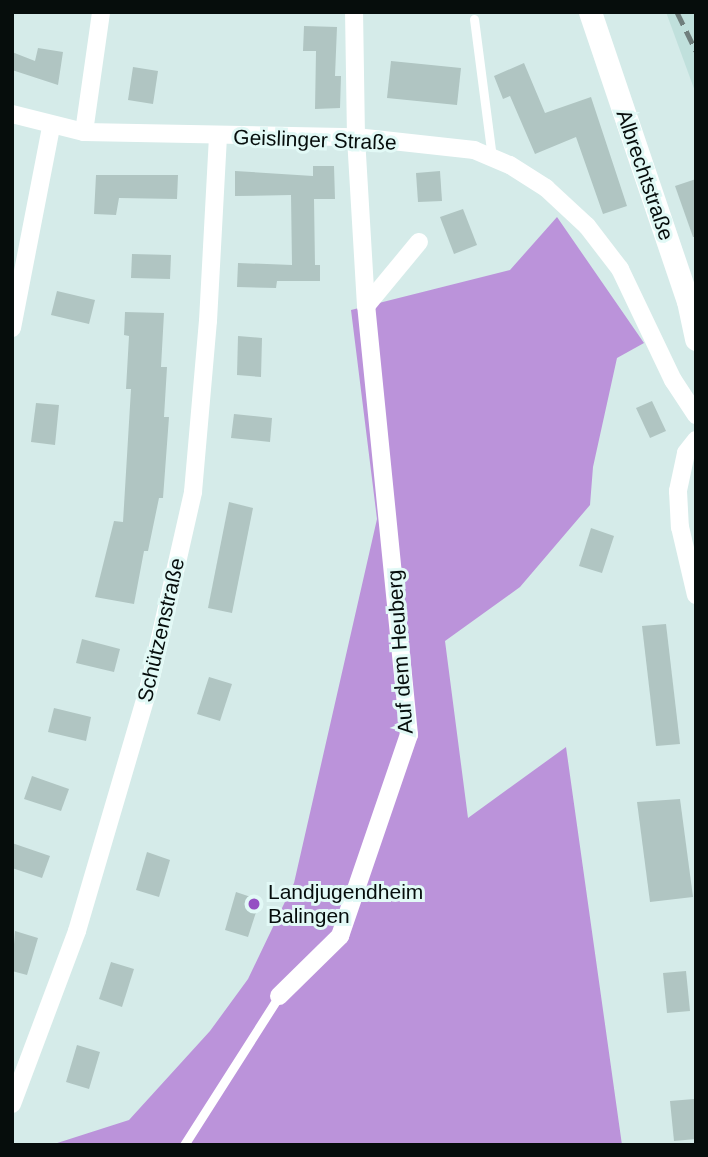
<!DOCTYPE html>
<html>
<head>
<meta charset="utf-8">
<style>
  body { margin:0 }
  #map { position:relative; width:708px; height:1157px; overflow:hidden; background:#d5ebe9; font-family:Helvetica,sans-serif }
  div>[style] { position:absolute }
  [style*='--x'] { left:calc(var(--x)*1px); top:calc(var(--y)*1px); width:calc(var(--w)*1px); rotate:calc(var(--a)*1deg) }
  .built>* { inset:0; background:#c0e0dc }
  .forest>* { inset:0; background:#bb93da }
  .building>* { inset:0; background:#b0c5c2 }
  .service>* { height:9px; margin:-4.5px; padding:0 4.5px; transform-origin:4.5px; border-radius:4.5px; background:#fff }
  .minor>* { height:18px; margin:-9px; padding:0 9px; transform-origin:9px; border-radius:9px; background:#fff }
  .tertiary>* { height:23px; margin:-11.5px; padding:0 11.5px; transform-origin:11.5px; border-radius:11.5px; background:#fff }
  .rail>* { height:5px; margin-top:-2.5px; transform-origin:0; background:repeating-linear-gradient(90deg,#707f7d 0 14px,transparent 0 21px) }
  .dots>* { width:19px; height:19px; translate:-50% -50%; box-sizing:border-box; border:4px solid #e2f9f6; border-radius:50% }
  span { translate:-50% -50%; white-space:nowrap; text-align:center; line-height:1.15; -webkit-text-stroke:6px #e2f9f6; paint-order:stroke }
  .street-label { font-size:21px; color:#060d0c }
  .poi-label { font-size:21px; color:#060d0c }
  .left { translate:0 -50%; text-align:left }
  .frame { position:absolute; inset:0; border:14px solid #060d0c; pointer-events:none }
</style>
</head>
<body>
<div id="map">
  <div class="built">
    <i style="clip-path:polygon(666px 12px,696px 12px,696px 94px)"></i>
  </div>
  <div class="forest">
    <i style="clip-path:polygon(557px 217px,644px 343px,617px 358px,593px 467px,590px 505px,520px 587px,445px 641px,468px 818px,566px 747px,622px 1145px,51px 1145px,129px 1120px,210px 1031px,248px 979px,294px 883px,377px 519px,351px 310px,510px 270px)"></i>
  </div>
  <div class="building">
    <i style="clip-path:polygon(304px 26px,337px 27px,335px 76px,341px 76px,340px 108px,315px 109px,316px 51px,303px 51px)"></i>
    <i style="clip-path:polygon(38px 48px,63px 52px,58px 85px,12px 70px,12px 52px,35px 61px)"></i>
    <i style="clip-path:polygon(391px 61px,461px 68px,457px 105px,387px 98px)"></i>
    <i style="clip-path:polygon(524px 63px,545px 113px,591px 97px,627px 206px,603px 214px,576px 137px,535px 154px,510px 96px,503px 99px,494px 76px)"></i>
    <i style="clip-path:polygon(133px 67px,158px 71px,153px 104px,128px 100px)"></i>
    <i style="clip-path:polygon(313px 166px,334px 166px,335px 199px,314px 199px,315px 265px,320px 265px,320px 281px,277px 281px,276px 288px,237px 287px,238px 263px,292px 265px,291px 195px,235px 196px,235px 171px,313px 176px)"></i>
    <i style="clip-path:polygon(440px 171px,442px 201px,418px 202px,416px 173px)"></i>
    <i style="clip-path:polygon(96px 175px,178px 175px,177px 199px,119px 198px,116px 215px,94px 214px)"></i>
    <i style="clip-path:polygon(696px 179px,696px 237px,693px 237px,675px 186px)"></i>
    <i style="clip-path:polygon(463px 209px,477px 245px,454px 254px,440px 217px)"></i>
    <i style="clip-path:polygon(132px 254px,171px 255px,170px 279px,131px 278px)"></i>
    <i style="clip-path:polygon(57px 291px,95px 300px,89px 324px,51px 315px)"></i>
    <i style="clip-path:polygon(125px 312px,164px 313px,161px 367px,167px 367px,164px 417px,169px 417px,163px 498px,159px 498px,148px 551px,144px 551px,134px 604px,95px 597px,114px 521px,123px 522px,131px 389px,126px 389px,129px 336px,124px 335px)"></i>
    <i style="clip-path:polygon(238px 336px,262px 338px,261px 377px,237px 375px)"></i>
    <i style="clip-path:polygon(652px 401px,666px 431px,650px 438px,636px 408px)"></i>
    <i style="clip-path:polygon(36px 403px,59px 405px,55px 445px,31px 442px)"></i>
    <i style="clip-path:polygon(234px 414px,272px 418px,270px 442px,231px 438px)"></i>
    <i style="clip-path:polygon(229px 502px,253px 508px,232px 613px,208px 608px)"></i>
    <i style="clip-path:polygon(591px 528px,614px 536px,602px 573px,579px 566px)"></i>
    <i style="clip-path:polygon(666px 624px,680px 744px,656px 746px,642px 626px)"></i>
    <i style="clip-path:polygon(82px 639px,120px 649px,114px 672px,76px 663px)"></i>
    <i style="clip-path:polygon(209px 677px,232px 684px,220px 721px,197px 714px)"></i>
    <i style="clip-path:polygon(54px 708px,91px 717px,86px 741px,48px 732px)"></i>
    <i style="clip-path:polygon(32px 776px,69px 789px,61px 811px,24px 799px)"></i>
    <i style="clip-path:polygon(680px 799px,693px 897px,650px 902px,637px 802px)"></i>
    <i style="clip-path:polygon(12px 843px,50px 856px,42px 878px,12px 868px)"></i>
    <i style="clip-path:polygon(147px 852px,170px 860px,159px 897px,136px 890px)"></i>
    <i style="clip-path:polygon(236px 892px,260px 900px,248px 937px,225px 930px)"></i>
    <i style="clip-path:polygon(15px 931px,38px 938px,27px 975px,12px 971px)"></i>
    <i style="clip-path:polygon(111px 962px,134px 969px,122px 1007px,99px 999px)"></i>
    <i style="clip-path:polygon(686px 971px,690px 1011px,667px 1013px,663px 973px)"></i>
    <i style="clip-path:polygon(77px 1045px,100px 1052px,89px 1089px,66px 1082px)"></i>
    <i style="clip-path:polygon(694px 1099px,696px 1139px,674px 1141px,670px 1101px)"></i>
  </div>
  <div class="service">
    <i style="--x:474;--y:19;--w:140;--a:82.6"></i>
    <i style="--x:184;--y:1145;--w:177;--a:-57.5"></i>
  </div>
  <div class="minor">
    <i style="--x:12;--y:114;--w:74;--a:14"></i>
    <i style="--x:84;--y:132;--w:272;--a:1.1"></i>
    <i style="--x:356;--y:137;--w:119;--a:6.3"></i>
    <i style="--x:474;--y:150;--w:39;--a:23"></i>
    <i style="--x:510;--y:165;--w:43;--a:32.6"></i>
    <i style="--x:546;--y:188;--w:56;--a:42.8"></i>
    <i style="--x:587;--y:226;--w:54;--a:52.5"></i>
    <i style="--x:620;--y:269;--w:123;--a:64.5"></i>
    <i style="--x:673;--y:380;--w:42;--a:56.7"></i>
    <i style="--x:84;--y:132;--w:121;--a:-81.9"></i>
    <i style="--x:366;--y:306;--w:83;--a:-50.4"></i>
    <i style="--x:12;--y:328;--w:205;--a:-79"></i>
    <i style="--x:696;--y:440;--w:16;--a:128"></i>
    <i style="--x:686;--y:453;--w:39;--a:102"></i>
    <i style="--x:678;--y:491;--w:36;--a:87"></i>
    <i style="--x:680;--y:527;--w:70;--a:76.8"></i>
    <i style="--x:279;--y:996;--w:86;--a:-44.5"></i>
    <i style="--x:340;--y:936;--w:213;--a:-71.1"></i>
    <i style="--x:409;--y:735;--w:431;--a:-95.7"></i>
    <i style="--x:366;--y:306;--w:169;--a:-93.4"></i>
    <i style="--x:356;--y:137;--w:125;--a:-90.9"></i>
    <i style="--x:12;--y:1104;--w:185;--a:-69.4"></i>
    <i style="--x:77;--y:931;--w:255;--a:-73.6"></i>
    <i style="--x:149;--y:686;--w:199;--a:-77.2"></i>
    <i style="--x:193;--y:492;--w:172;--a:-85"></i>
    <i style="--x:208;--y:321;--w:184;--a:-86.9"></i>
  </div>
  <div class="tertiary">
    <i style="--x:590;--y:12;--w:305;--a:71.3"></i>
    <i style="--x:688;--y:301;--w:39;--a:78"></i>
  </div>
  <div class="rail">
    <i style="--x:677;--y:12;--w:43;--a:64"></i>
  </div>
  <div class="dots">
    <i style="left:254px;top:904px;background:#954fc3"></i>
  </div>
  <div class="street-label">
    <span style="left:315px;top:140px;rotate:2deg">Geislinger Straße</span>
    <span style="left:645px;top:175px;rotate:71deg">Albrechtstraße</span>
    <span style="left:161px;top:630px;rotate:-77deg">Schützenstraße</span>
    <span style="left:400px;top:652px;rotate:-94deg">Auf dem Heuberg</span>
  </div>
  <div class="poi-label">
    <span class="left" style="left:268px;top:904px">Landjugendheim<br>Balingen</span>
  </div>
  <div class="frame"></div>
</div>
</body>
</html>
